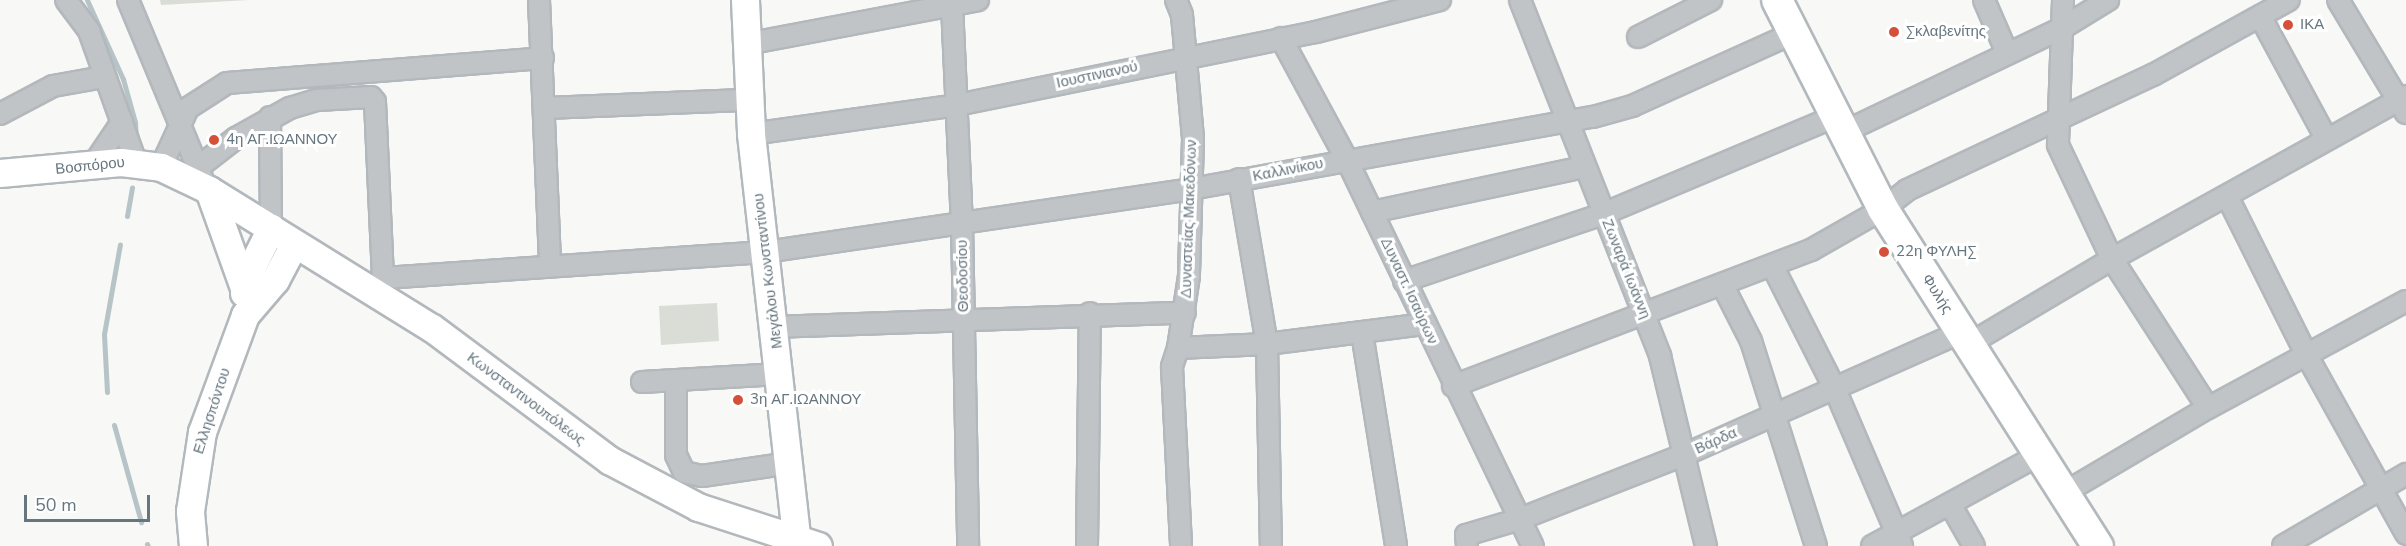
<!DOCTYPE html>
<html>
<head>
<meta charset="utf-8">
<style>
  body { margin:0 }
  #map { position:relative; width:2406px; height:546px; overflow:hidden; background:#f8f8f6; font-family:"Nunito Sans",sans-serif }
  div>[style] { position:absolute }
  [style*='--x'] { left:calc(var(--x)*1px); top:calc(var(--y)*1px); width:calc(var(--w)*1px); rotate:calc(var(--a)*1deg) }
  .green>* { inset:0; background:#d9ddd6 }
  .stream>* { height:5px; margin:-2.5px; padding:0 2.5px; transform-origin:2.5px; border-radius:2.5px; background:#b7c4c7 }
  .roads { filter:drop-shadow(2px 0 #b2b8bc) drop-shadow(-2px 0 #b2b8bc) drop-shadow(0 2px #b2b8bc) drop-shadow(0 -2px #b2b8bc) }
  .street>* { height:20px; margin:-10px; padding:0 10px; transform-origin:10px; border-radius:10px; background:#c0c4c7 }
  .secondary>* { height:27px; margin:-13.5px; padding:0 13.5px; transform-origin:13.5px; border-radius:13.5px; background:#fff }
  .primary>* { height:30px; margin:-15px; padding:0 15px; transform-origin:15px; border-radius:15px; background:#fff }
  .dots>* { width:16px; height:16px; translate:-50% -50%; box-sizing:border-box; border:3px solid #fff; border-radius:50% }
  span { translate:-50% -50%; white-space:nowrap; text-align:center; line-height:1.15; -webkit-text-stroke:6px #fff; paint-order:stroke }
  .poi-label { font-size:15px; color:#66767f }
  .left { translate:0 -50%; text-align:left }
  .street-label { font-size:15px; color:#66767f }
  .scale { position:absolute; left:24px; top:495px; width:126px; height:27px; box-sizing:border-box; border:3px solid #66767f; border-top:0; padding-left:8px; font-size:18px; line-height:21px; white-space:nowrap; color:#66767f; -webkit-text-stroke:4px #fff; paint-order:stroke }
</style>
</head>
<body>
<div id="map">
  <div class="green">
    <i style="clip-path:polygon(160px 0,249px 0,161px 5px)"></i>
    <i style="clip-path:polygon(717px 303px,719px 341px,661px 345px,659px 306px)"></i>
  </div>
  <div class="stream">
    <i style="--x:87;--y:0;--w:87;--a:65.5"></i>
    <i style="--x:123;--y:79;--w:45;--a:74.4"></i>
    <i style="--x:135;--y:122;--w:17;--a:87"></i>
    <i style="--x:127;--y:216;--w:29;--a:-80"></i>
    <i style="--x:107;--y:392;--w:58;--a:-93"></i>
    <i style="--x:104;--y:334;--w:91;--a:-79.9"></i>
    <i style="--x:114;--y:425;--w:101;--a:74.4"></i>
    <i style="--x:147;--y:544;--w:2;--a:63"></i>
  </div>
  <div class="roads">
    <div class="street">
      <i style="--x:66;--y:0;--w:39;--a:53"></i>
      <i style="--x:89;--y:31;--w:139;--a:70.3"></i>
      <i style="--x:128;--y:0;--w:195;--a:67.4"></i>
      <i style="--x:539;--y:0;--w:266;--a:87.6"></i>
      <i style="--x:1176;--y:0;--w:16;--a:68"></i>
      <i style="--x:1182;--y:15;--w:124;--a:84.9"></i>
      <i style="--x:1193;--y:139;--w:137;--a:91.7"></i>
      <i style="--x:1189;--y:276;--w:73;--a:98.7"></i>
      <i style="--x:1178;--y:348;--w:20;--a:108"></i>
      <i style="--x:1172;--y:367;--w:179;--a:87.1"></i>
      <i style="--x:1520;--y:0;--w:383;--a:68.5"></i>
      <i style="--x:1660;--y:356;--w:195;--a:76.4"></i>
      <i style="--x:1984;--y:0;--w:58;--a:66.5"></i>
      <i style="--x:2063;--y:0;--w:145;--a:92"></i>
      <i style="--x:2058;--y:145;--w:126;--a:64.7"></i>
      <i style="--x:2112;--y:259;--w:177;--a:57.2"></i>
      <i style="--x:2338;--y:0;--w:132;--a:59"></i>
      <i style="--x:952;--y:5;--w:218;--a:87.4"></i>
      <i style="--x:962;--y:223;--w:323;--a:88.9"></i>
      <i style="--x:2260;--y:16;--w:139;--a:61.6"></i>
      <i style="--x:1638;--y:37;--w:82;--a:-26.9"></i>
      <i style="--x:1281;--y:38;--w:136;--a:61.6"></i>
      <i style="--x:1346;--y:158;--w:431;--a:64.3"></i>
      <i style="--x:746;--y:44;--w:236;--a:-10.7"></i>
      <i style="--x:546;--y:108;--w:203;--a:-2.3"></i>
      <i style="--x:0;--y:114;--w:60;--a:-27.8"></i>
      <i style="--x:53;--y:86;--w:52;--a:-10"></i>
      <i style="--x:270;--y:117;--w:111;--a:89.5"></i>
      <i style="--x:1844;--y:132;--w:244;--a:-25.5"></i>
      <i style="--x:2064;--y:27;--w:52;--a:-31.5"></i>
      <i style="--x:751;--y:134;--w:208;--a:-8"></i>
      <i style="--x:957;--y:105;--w:366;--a:-11.5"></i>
      <i style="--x:1316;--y:32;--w:128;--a:-14.5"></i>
      <i style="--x:93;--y:165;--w:52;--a:-56"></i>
      <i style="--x:161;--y:167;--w:65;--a:-65.4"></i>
      <i style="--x:188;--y:108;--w:46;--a:-32.7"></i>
      <i style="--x:227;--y:83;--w:317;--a:-4.5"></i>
      <i style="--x:196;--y:169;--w:51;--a:-37.8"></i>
      <i style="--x:236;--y:138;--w:62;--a:-29.1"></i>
      <i style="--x:290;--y:108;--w:28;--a:-17"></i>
      <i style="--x:317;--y:100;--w:54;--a:-3.2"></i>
      <i style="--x:371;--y:97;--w:6;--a:51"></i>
      <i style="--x:375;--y:102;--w:176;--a:87.4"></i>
      <i style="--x:383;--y:278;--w:11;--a:124"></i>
      <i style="--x:1239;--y:179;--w:167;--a:80.4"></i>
      <i style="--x:1267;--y:344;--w:202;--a:88.9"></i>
      <i style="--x:2227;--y:196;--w:177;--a:63.4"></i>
      <i style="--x:2306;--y:354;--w:206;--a:60.9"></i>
      <i style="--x:1372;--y:212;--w:217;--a:-12"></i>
      <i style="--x:1773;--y:267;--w:135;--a:63.1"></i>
      <i style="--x:1834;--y:387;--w:173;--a:66.8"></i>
      <i style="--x:383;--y:278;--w:384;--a:-3.9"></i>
      <i style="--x:766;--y:252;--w:430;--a:-8.4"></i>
      <i style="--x:1191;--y:189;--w:408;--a:-10.2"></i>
      <i style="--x:1593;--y:117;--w:41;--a:-15.8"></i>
      <i style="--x:1632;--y:106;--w:178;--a:-24.3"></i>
      <i style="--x:1404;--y:281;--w:210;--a:-18.6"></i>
      <i style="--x:1603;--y:214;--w:253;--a:-22.8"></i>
      <i style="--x:1723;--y:286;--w:62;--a:63"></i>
      <i style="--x:1751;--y:341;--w:215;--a:72.4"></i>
      <i style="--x:775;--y:327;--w:410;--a:-2"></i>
      <i style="--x:1362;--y:333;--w:216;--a:80.9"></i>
      <i style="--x:1969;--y:344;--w:166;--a:-30.7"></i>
      <i style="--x:2112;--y:259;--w:336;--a:-29"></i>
      <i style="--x:1178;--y:348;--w:89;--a:-2.6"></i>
      <i style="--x:1267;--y:344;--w:160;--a:-7.2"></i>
      <i style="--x:676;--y:380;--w:75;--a:90"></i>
      <i style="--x:676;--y:455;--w:19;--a:65"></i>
      <i style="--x:684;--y:472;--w:18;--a:13"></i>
      <i style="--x:702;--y:476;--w:89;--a:-8.4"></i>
      <i style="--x:642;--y:382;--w:138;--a:-3.3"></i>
      <i style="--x:1453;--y:386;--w:383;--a:-20.8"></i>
      <i style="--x:1811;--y:250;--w:83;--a:-29.7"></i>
      <i style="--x:1883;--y:209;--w:31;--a:-38"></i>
      <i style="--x:1907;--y:190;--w:272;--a:-25.1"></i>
      <i style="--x:2153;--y:75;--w:155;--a:-28.9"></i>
      <i style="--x:2064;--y:493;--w:167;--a:-30.6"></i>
      <i style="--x:2208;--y:408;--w:225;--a:-28.4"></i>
      <i style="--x:1950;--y:504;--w:48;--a:60.3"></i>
      <i style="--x:1087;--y:546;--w:233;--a:-89.3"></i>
      <i style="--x:1467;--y:546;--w:11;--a:-95"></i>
      <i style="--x:1466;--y:535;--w:56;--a:-16.5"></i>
      <i style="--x:1520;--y:519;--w:178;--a:-21.4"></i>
      <i style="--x:1686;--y:454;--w:301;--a:-23.9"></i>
      <i style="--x:1872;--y:546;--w:190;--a:-28.6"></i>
      <i style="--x:2283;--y:546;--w:143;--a:-30.3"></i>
    </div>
    <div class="secondary">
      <i style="--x:745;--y:0;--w:134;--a:87.4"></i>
      <i style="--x:751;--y:134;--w:410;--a:83.6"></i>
      <i style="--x:0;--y:173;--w:121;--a:-5.2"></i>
      <i style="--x:121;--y:162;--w:40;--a:7.1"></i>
      <i style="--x:161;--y:167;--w:53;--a:25.6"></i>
      <i style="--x:209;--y:190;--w:262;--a:31.8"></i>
      <i style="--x:432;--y:328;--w:221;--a:36.7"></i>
      <i style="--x:609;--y:460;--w:101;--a:27.8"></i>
      <i style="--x:698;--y:507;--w:126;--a:18"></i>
      <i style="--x:209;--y:190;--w:104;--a:70.3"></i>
      <i style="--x:244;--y:293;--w:26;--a:-74"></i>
      <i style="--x:251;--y:268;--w:45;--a:-63.4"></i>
      <i style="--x:193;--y:546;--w:35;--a:-95"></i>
      <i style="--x:190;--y:511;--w:80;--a:-81.4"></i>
      <i style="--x:202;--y:432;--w:125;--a:-69.8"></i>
      <i style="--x:245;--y:315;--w:46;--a:-49.4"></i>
      <i style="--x:275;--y:280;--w:41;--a:-62.2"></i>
    </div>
    <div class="primary">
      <i style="--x:1777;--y:0;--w:234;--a:63.1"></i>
      <i style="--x:1883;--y:209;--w:400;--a:57.5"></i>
    </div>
  </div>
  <div class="dots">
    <i style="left:2288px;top:25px;background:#d65039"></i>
    <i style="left:1894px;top:32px;background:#d65039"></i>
    <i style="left:214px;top:140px;background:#d65039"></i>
    <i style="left:1884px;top:252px;background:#d65039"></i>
    <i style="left:738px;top:400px;background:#d65039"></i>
  </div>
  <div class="poi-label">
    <span class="left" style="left:2300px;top:25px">ΙΚΑ</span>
    <span class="left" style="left:1906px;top:32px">Σκλαβενίτης</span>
    <span class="left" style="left:226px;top:140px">4η ΑΓ.ΙΩΑΝΝΟΥ</span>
    <span class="left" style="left:1896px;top:252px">22η ΦΥΛΗΣ</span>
    <span class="left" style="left:750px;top:400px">3η ΑΓ.ΙΩΑΝΝΟΥ</span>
  </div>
  <div class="street-label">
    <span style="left:1097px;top:75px;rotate:-12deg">Ιουστινιανού</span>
    <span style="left:90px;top:166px;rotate:-6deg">Βοσπόρου</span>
    <span style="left:1288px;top:170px;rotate:-11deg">Καλλινίκου</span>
    <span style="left:1189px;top:219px;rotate:-88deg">Δυναστείας Μακεδόνων</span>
    <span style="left:1626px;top:269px;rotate:68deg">Ζωναρά Ιωάννη</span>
    <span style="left:768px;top:271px;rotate:-97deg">Μεγάλου Κωνσταντίνου</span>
    <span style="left:963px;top:276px;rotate:-91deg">Θεοδοσίου</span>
    <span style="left:1409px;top:291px;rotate:65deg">Δυναστ. Ισαύρων</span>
    <span style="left:1937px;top:294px;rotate:58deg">Φυλής</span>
    <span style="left:526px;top:399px;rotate:37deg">Κωνσταντινουπόλεως</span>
    <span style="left:212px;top:411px;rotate:-72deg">Ελλησπόντου</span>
    <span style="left:1716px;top:441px;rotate:-24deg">Βάρδα</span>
  </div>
  <div class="scale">50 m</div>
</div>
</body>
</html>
